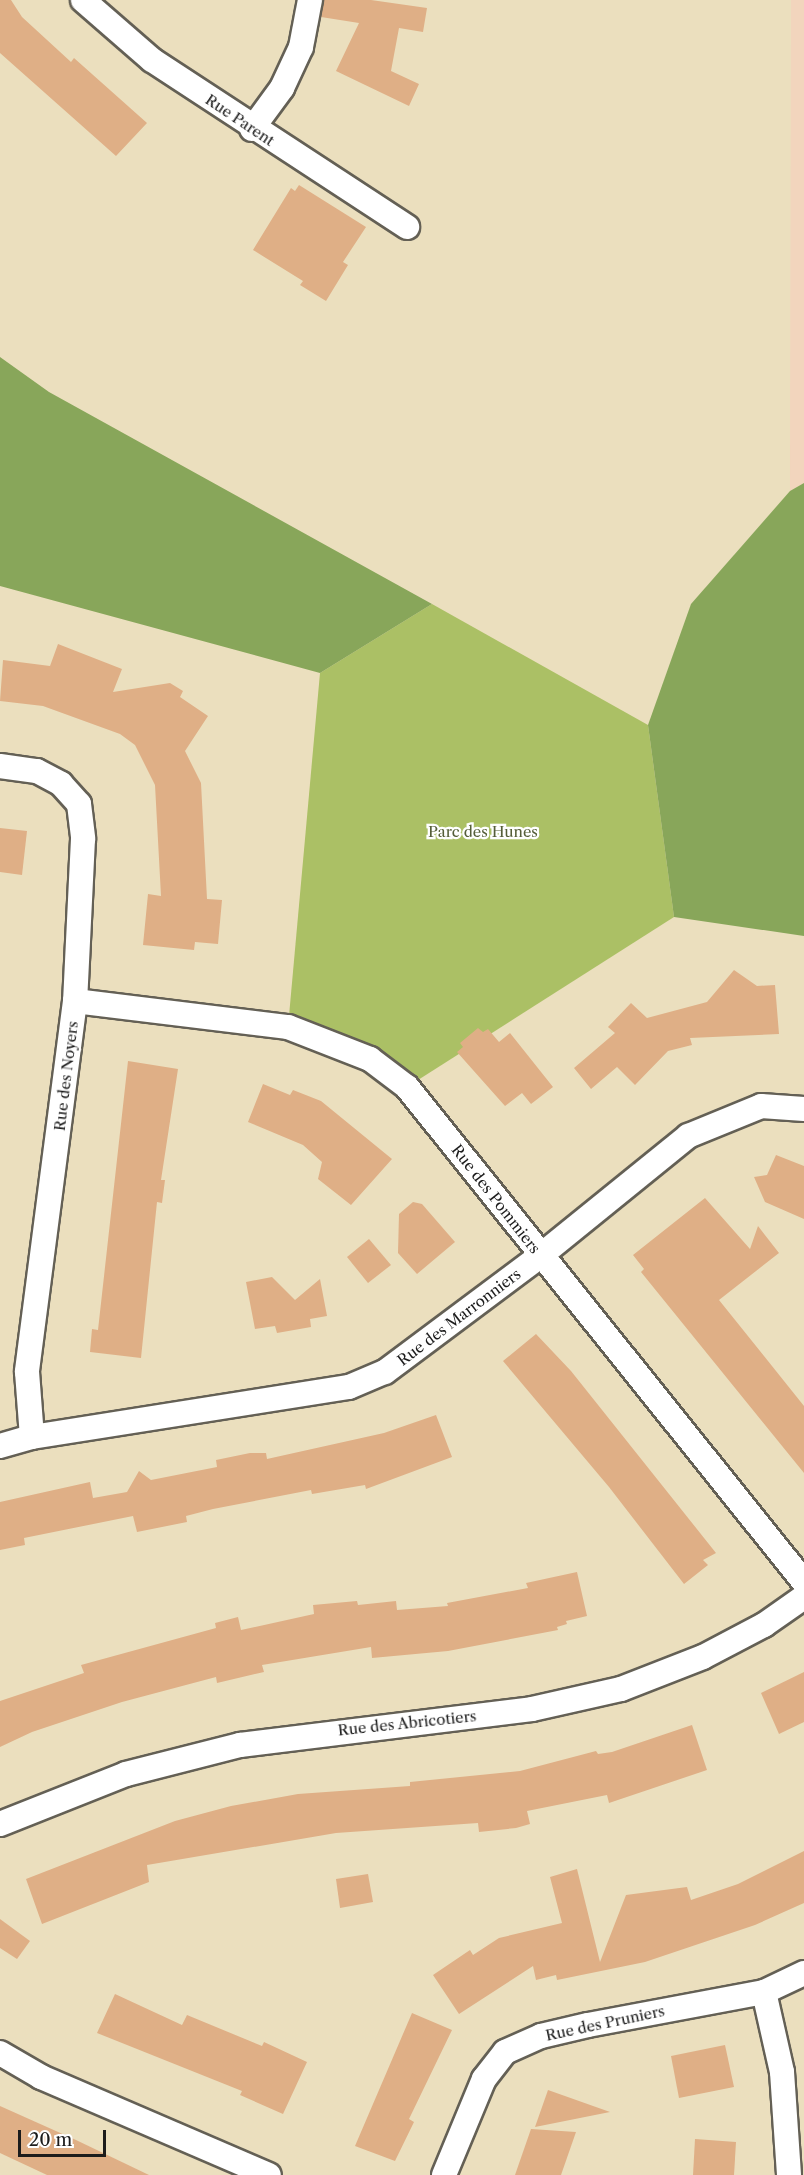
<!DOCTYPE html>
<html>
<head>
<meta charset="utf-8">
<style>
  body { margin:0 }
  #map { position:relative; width:804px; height:2175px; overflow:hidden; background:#ebdfbe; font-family:"Libre Caslon Text",serif }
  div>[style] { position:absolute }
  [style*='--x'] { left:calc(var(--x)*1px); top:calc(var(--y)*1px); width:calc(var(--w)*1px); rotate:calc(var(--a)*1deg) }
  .built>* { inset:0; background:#f2d5bd }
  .green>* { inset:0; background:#abc065 }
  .forest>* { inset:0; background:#88a65a }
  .building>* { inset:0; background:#dfaf86 }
  .roads { filter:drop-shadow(2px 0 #646055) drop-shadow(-2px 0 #646055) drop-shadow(0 2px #646055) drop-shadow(0 -2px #646055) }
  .minor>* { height:24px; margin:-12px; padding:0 12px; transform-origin:12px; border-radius:12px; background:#fff }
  span { translate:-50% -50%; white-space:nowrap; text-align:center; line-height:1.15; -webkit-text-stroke:4.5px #fff; paint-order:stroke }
  .street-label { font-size:15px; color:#1c1c1c }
  .park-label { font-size:15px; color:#555e39 }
  .scale { position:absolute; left:18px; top:2130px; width:88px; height:27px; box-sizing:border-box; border:3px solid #1c1c1c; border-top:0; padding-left:8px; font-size:18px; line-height:21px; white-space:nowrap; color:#1c1c1c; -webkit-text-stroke:4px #fff; paint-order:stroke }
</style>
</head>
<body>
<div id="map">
  <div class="built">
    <i style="clip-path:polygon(791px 0,804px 0,804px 483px,790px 491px)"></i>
  </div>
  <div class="green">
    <i style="clip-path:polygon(432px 604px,648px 725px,674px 917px,407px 1087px,288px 1027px,320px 673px)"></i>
  </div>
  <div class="forest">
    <i style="clip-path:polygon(0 357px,49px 392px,432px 604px,320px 673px,0 586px)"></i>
    <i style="clip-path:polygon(804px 483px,804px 936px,674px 917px,648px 725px,691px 604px,790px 491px)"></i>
  </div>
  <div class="building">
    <i style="clip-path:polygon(0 0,11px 0,22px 17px,71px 62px,74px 58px,147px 123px,116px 156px,0 53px)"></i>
    <i style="clip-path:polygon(324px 0,371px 0,427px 8px,423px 32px,399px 28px,391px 71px,419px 84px,409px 106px,336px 71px,359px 23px,321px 17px)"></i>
    <i style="clip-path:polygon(299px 185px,366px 227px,343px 262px,348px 265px,326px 301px,300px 285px,303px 281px,253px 250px,291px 188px,295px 191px)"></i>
    <i style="clip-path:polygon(58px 644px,122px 669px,113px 692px,170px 683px,183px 691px,180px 697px,208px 716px,185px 751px,201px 783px,207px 899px,222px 900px,218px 944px,195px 942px,194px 950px,143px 945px,148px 894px,161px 896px,155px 785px,135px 745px,120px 734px,43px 706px,0 701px,3px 660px,50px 666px)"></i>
    <i style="clip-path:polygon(0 828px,27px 831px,22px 875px,0 872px)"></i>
    <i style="clip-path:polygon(734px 970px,757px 986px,775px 985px,779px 1034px,690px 1038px,692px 1045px,668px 1051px,635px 1085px,617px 1067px,591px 1089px,574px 1068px,615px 1033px,608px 1027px,631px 1003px,647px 1018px,707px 1002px)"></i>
    <i style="clip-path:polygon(478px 1028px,483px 1032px,488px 1029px,499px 1042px,510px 1033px,553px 1087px,531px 1104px,522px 1093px,505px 1106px,457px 1052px,463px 1047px,460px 1043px)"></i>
    <i style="clip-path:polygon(128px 1061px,178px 1069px,161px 1180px,165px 1180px,162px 1203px,157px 1202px,141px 1358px,90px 1352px,92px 1329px,98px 1330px)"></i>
    <i style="clip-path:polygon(263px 1084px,290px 1095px,293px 1090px,321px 1101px,392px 1159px,351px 1205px,318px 1179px,322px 1162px,303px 1145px,248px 1122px)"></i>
    <i style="clip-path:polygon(776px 1155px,804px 1166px,804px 1219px,765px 1202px,754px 1177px,767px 1175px)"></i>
    <i style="clip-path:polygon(705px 1198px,750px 1249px,758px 1226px,779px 1253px,719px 1300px,804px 1406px,804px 1473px,641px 1272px,644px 1269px,633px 1255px)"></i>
    <i style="clip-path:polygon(413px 1202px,422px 1204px,455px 1242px,417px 1274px,398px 1253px,399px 1214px)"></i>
    <i style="clip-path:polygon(369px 1239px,391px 1265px,368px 1283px,347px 1257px)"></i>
    <i style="clip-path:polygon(272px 1277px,295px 1300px,320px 1279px,327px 1316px,310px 1319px,311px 1327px,277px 1333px,275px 1326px,255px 1329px,246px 1282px)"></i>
    <i style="clip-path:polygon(536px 1334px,571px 1371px,716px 1553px,703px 1560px,708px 1565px,684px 1584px,609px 1487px,503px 1361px)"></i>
    <i style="clip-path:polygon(436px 1415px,452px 1457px,366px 1489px,365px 1485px,312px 1494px,311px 1490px,213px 1509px,186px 1516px,187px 1522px,137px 1532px,133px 1516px,24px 1538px,25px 1545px,0 1550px,0 1502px,90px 1482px,93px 1498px,127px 1492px,139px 1471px,151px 1480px,217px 1467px,216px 1460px,250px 1453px,266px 1453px,267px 1459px,384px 1433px)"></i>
    <i style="clip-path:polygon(577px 1572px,587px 1616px,566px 1621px,567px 1624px,557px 1627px,558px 1630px,448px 1651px,372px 1658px,371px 1647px,262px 1665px,264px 1672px,217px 1683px,216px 1677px,122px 1702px,32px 1732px,0 1747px,0 1701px,84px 1673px,81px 1665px,216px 1628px,215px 1623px,238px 1617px,241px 1630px,314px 1614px,313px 1605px,357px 1601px,358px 1605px,396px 1601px,397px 1610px,448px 1606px,447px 1603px,528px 1588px,526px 1583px)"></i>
    <i style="clip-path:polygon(804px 1672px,804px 1722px,779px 1734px,761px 1693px)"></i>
    <i style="clip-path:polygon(692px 1725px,707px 1770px,609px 1803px,607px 1795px,527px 1811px,530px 1824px,516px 1828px,479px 1832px,478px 1823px,336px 1833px,147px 1865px,149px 1882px,42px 1924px,26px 1879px,175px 1821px,231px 1806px,298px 1794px,410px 1786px,410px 1782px,520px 1771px,596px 1751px,598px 1754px,612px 1752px)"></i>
    <i style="clip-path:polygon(804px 1851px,804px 1903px,755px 1925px,645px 1962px,557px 1980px,556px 1975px,536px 1980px,533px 1966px,459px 2014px,433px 1975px,470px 1950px,473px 1955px,499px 1938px,562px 1923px,550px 1877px,577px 1869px,600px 1962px,626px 1895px,687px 1887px,691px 1900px,738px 1884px)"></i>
    <i style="clip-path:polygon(368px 1874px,373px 1902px,340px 1908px,336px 1879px)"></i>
    <i style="clip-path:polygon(0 1919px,30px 1941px,17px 1959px,0 1948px)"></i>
    <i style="clip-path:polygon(115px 1994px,182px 2025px,187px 2015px,262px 2046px,264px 2042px,307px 2062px,283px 2114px,240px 2095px,242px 2091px,97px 2033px)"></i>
    <i style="clip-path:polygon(412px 2013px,452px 2030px,409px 2119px,414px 2122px,395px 2161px,355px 2146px)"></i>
    <i style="clip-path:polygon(725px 2045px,734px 2087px,679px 2098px,671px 2056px)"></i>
    <i style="clip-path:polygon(548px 2090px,610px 2112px,535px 2127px)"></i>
    <i style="clip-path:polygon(0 2106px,76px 2140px,149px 2175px,47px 2175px,0 2153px)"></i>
    <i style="clip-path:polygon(531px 2129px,576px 2132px,561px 2175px,515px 2175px)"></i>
    <i style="clip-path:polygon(695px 2139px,736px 2142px,734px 2175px,693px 2175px)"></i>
  </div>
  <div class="roads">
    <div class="minor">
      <i style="--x:83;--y:0;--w:91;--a:41"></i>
      <i style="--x:152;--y:60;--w:305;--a:33.2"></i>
      <i style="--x:252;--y:129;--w:51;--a:-53.8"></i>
      <i style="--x:282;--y:88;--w:45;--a:-65.1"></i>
      <i style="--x:301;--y:47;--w:48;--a:-79.2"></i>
      <i style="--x:0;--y:766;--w:37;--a:8"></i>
      <i style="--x:37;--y:771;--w:27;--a:28"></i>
      <i style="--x:61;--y:784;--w:27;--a:48"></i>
      <i style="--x:79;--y:804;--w:35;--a:83"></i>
      <i style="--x:83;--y:839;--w:162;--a:92.8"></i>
      <i style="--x:75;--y:1001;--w:374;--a:97.4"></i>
      <i style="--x:27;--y:1372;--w:65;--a:85.6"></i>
      <i style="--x:75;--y:1001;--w:215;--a:7"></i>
      <i style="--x:288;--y:1027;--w:88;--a:21.3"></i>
      <i style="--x:370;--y:1059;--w:46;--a:37.1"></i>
      <i style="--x:407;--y:1087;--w:635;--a:51.27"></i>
      <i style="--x:0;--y:1446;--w:33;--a:-16"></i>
      <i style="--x:32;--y:1437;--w:321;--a:-9"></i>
      <i style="--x:349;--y:1387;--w:39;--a:-23"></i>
      <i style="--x:385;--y:1372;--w:194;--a:-36.8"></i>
      <i style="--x:540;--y:1256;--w:191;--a:-39"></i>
      <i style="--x:688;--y:1136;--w:79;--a:-22.3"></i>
      <i style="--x:761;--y:1106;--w:43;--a:4"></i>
      <i style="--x:0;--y:1824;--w:136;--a:-21.6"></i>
      <i style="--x:126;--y:1774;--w:118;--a:-14.3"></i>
      <i style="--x:240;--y:1745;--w:294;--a:-7"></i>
      <i style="--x:532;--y:1709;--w:91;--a:-12.7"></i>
      <i style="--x:621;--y:1689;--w:88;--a:-21.3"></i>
      <i style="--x:703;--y:1657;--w:69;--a:-27.7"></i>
      <i style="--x:764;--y:1625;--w:49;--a:-35"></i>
      <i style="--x:764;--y:1992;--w:82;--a:77.3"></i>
      <i style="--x:782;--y:2072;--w:103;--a:86.1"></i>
      <i style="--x:0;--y:2053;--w:48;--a:30.3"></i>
      <i style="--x:41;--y:2077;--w:248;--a:23.3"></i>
      <i style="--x:444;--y:2175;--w:104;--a:-67.4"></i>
      <i style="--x:484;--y:2079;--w:34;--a:-52"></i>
      <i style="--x:505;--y:2052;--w:39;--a:-24"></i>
      <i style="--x:541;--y:2036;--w:48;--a:-13.2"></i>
      <i style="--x:588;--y:2025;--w:179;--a:-10.6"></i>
      <i style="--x:764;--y:1992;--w:44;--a:-25.4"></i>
    </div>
  </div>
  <div class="street-label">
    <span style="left:240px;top:120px;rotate:34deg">Rue Parent</span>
    <span style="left:66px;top:1076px;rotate:-83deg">Rue des Noyers</span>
    <span style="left:496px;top:1199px;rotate:52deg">Rue des Pommiers</span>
    <span style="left:459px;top:1317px;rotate:-37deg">Rue des Marronniers</span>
    <span style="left:407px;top:1723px;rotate:-6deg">Rue des Abricotiers</span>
    <span style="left:605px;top:2023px;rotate:-12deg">Rue des Pruniers</span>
  </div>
  <div class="park-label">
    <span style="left:483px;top:832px">Parc des Hunes</span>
  </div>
  <div class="scale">20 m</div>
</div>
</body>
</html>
